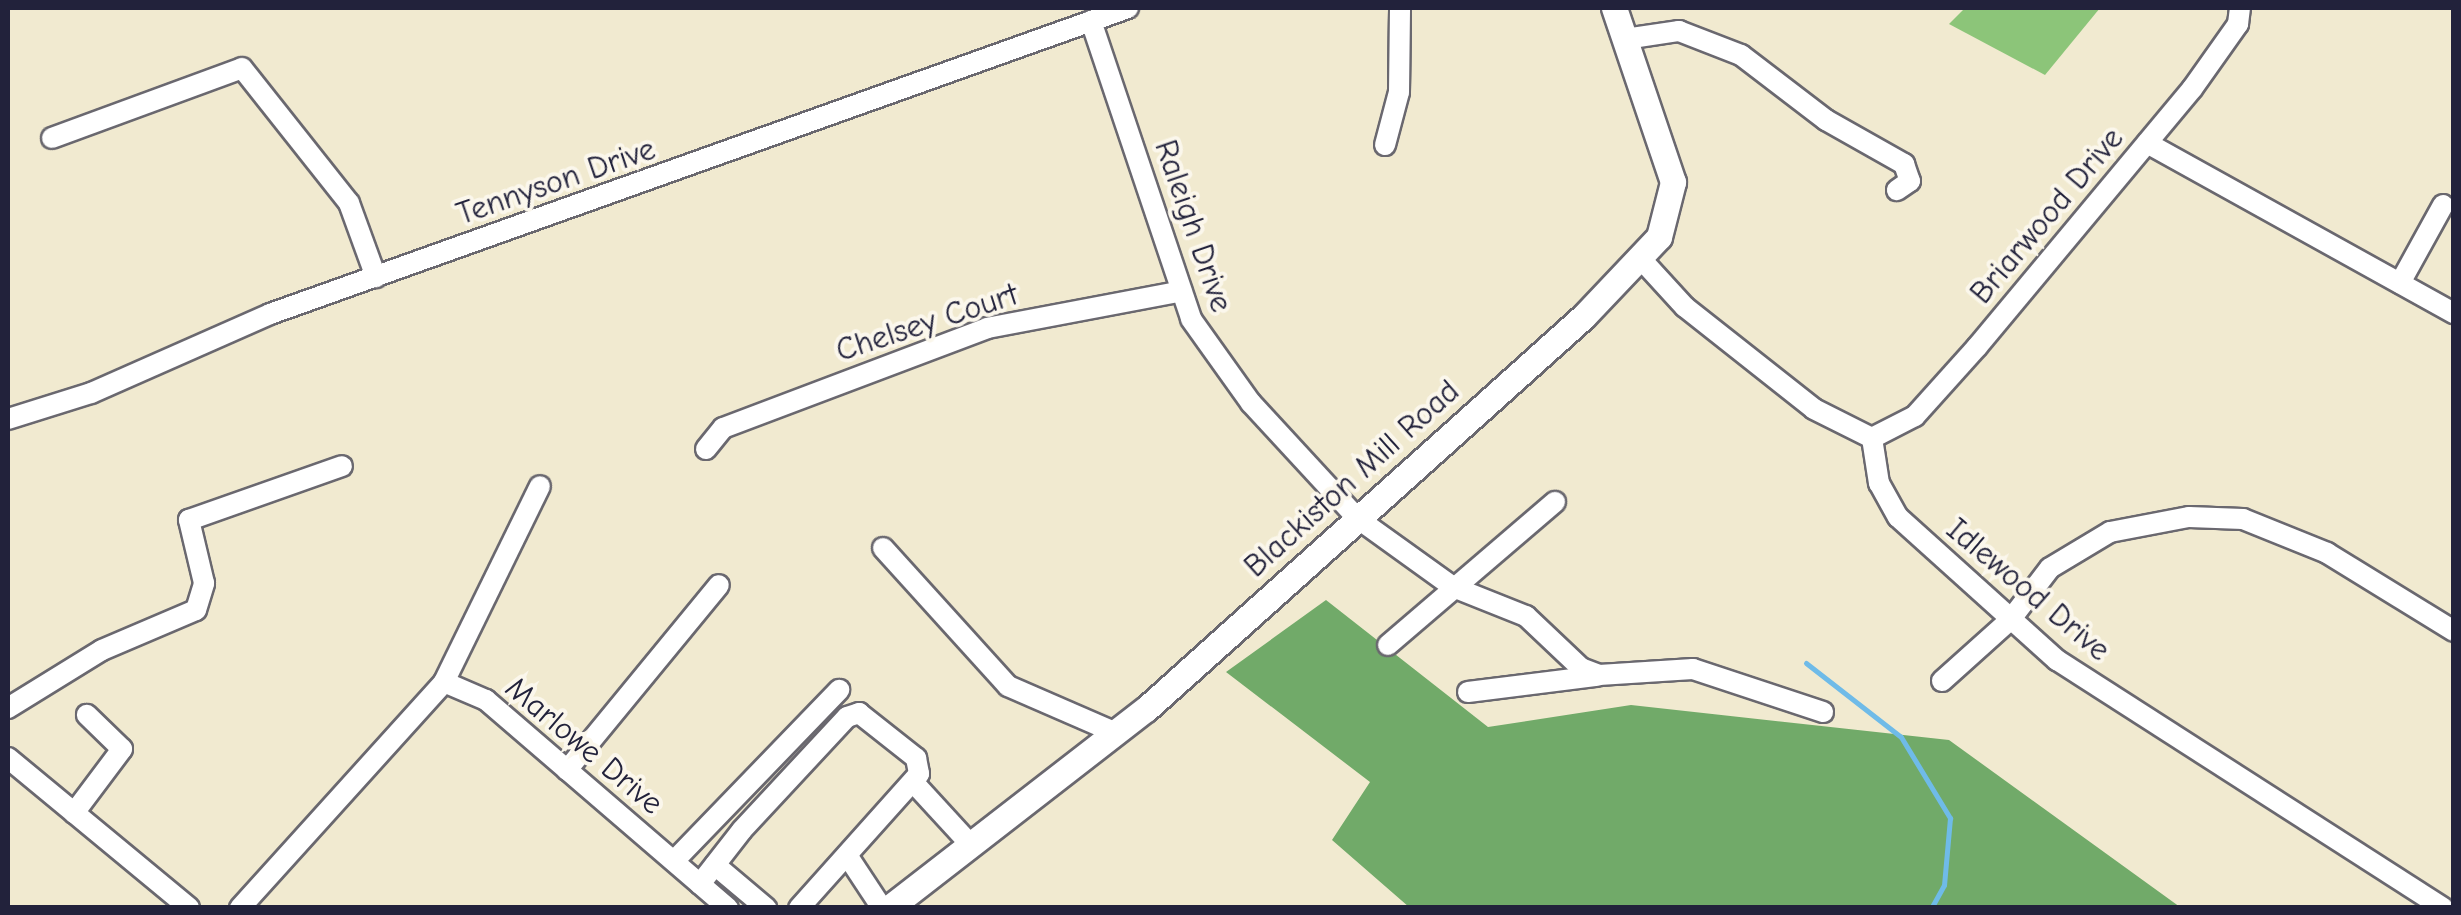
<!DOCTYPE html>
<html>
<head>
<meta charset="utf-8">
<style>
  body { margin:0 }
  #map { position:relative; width:2461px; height:915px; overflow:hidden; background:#f1ead0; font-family:"Comic Neue",sans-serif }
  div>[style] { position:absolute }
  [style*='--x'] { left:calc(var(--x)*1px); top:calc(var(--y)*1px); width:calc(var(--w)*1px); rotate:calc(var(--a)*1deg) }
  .green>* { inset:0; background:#8cc579 }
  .forest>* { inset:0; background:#71aa69 }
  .stream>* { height:5px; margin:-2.5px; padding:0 2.5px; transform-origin:2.5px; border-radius:2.5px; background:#6fbbe8 }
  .roads { filter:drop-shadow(2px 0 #6a686f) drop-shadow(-2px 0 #6a686f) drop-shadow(0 2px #6a686f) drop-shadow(0 -2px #6a686f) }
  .minor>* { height:20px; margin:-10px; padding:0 10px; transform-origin:10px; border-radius:10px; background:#fff }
  .major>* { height:25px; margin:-12.5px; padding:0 12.5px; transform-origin:12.5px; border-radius:12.5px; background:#fff }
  span { translate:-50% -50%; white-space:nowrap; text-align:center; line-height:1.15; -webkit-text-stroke:8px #fbf7ec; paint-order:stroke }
  .street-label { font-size:32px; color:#22223b }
  .frame { position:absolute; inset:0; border:10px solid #22223b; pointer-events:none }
</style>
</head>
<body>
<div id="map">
  <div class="green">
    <i style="clip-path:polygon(1965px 8px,2100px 8px,2045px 75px,1949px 24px)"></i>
  </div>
  <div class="forest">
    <i style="clip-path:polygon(1326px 600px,1488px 727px,1631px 705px,1949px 740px,2180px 907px,1409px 907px,1332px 840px,1370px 782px,1226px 672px)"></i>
  </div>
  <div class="stream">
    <i style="--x:1806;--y:663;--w:120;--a:37.9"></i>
    <i style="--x:1901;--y:737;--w:95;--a:58.8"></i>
    <i style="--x:1950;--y:818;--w:67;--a:95.1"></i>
    <i style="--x:1944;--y:885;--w:26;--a:119"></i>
  </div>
  <div class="roads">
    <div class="minor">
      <i style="--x:1091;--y:21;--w:314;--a:71.4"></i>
      <i style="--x:1191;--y:319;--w:103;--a:54.5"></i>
      <i style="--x:1251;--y:403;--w:156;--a:47.3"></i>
      <i style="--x:1357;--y:518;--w:118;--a:35.7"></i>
      <i style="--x:1453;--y:587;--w:79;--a:21.7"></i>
      <i style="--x:1526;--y:616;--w:76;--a:43.4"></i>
      <i style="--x:1581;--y:668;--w:19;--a:21"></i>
      <i style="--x:1599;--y:675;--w:94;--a:-3.7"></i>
      <i style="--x:1693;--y:669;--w:137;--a:18.3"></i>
      <i style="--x:1625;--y:39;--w:55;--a:-8.4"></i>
      <i style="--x:1679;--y:31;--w:66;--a:21.2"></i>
      <i style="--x:1741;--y:55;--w:107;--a:37.4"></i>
      <i style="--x:1826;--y:120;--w:90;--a:29.4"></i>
      <i style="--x:1904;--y:164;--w:18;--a:71"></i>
      <i style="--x:1910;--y:181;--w:16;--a:145"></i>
      <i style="--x:52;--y:138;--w:202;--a:-20.2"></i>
      <i style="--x:242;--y:68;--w:172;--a:51.6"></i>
      <i style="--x:349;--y:203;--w:79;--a:70"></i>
      <i style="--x:2147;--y:143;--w:351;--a:29"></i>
      <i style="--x:1385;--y:145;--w:55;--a:-75.2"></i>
      <i style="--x:1399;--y:92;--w:84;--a:-89.3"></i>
      <i style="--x:1641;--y:259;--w:65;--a:47.5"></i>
      <i style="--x:1685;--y:307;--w:164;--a:38.3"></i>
      <i style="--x:1814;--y:409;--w:65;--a:26.6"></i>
      <i style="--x:1872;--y:438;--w:46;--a:81.2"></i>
      <i style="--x:1879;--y:483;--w:39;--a:61"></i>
      <i style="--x:1898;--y:517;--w:214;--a:42"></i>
      <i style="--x:2057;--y:660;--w:459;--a:32.7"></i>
      <i style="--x:2400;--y:283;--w:89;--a:-61.1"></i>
      <i style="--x:8;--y:419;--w:87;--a:-17.4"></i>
      <i style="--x:91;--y:393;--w:196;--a:-23.8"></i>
      <i style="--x:270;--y:314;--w:911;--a:-19.63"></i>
      <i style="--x:1872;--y:438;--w:48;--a:-27.1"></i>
      <i style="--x:1915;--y:416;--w:93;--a:-48.1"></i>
      <i style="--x:1977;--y:347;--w:336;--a:-50.2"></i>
      <i style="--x:2192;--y:89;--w:80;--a:-54.7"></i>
      <i style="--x:2238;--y:24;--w:16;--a:-83"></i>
      <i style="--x:706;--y:449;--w:27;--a:-51"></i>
      <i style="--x:723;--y:428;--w:282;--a:-20.7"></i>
      <i style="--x:987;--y:328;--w:198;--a:-10.7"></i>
      <i style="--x:883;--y:548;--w:186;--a:47.8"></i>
      <i style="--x:1008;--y:686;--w:118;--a:23.5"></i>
      <i style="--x:1388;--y:645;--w:220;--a:-40.6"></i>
      <i style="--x:1942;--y:681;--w:93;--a:-41.9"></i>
      <i style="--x:2011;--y:619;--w:64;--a:-52.6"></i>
      <i style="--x:2050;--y:568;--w:70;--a:-31"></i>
      <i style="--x:2110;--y:532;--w:80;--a:-10.8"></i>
      <i style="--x:2189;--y:517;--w:54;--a:2.1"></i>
      <i style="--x:2243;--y:519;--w:91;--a:22"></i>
      <i style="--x:2327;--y:553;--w:149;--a:31.6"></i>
      <i style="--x:444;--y:682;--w:46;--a:23.2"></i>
      <i style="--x:486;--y:700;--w:319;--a:40.7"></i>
      <i style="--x:1468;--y:692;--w:130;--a:-7.1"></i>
      <i style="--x:8;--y:708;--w:110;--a:-31.7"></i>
      <i style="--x:102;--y:650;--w:102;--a:-23.1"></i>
      <i style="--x:196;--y:610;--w:28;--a:-73"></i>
      <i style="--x:204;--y:583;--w:65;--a:-103.4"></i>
      <i style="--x:189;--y:520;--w:162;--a:-19.4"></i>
      <i style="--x:8;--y:758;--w:235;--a:39.6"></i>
      <i style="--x:567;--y:770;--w:239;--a:-50.6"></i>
      <i style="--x:914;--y:783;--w:86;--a:47.4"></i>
      <i style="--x:74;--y:813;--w:80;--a:-53.1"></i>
      <i style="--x:122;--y:749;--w:49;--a:-135.8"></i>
      <i style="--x:849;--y:858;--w:60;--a:56.6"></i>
      <i style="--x:674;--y:861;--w:238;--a:-46"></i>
      <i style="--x:715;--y:865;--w:67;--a:40.1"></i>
      <i style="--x:700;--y:884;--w:68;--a:-52.1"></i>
      <i style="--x:742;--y:830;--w:154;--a:-47.1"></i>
      <i style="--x:847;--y:717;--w:13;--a:-18"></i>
      <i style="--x:859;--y:713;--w:73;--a:38.3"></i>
      <i style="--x:916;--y:758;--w:16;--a:79"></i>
      <i style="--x:919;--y:774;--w:180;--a:131.8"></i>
      <i style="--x:240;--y:908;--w:304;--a:-47.9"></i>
      <i style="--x:444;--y:682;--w:218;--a:-63.9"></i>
    </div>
    <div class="major">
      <i style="--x:889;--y:908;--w:325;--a:-37.8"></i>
      <i style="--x:1146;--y:709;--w:588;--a:-41.9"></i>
      <i style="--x:1584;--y:316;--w:109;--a:-46.5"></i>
      <i style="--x:1659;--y:237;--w:57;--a:-75.7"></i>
      <i style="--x:1673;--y:182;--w:184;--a:-108.7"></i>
    </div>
  </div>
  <div class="street-label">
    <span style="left:556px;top:182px;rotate:-19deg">Tennyson Drive</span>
    <span style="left:2047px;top:216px;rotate:-50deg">Briarwood Drive</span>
    <span style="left:1193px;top:226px;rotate:71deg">Raleigh Drive</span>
    <span style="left:927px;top:323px;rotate:-18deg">Chelsey Court</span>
    <span style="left:1352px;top:479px;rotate:-42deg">Blackiston Mill Road</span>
    <span style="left:2028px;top:590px;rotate:40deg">Idlewood Drive</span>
    <span style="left:584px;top:746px;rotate:40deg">Marlowe Drive</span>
  </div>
  <div class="frame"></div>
</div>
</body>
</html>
